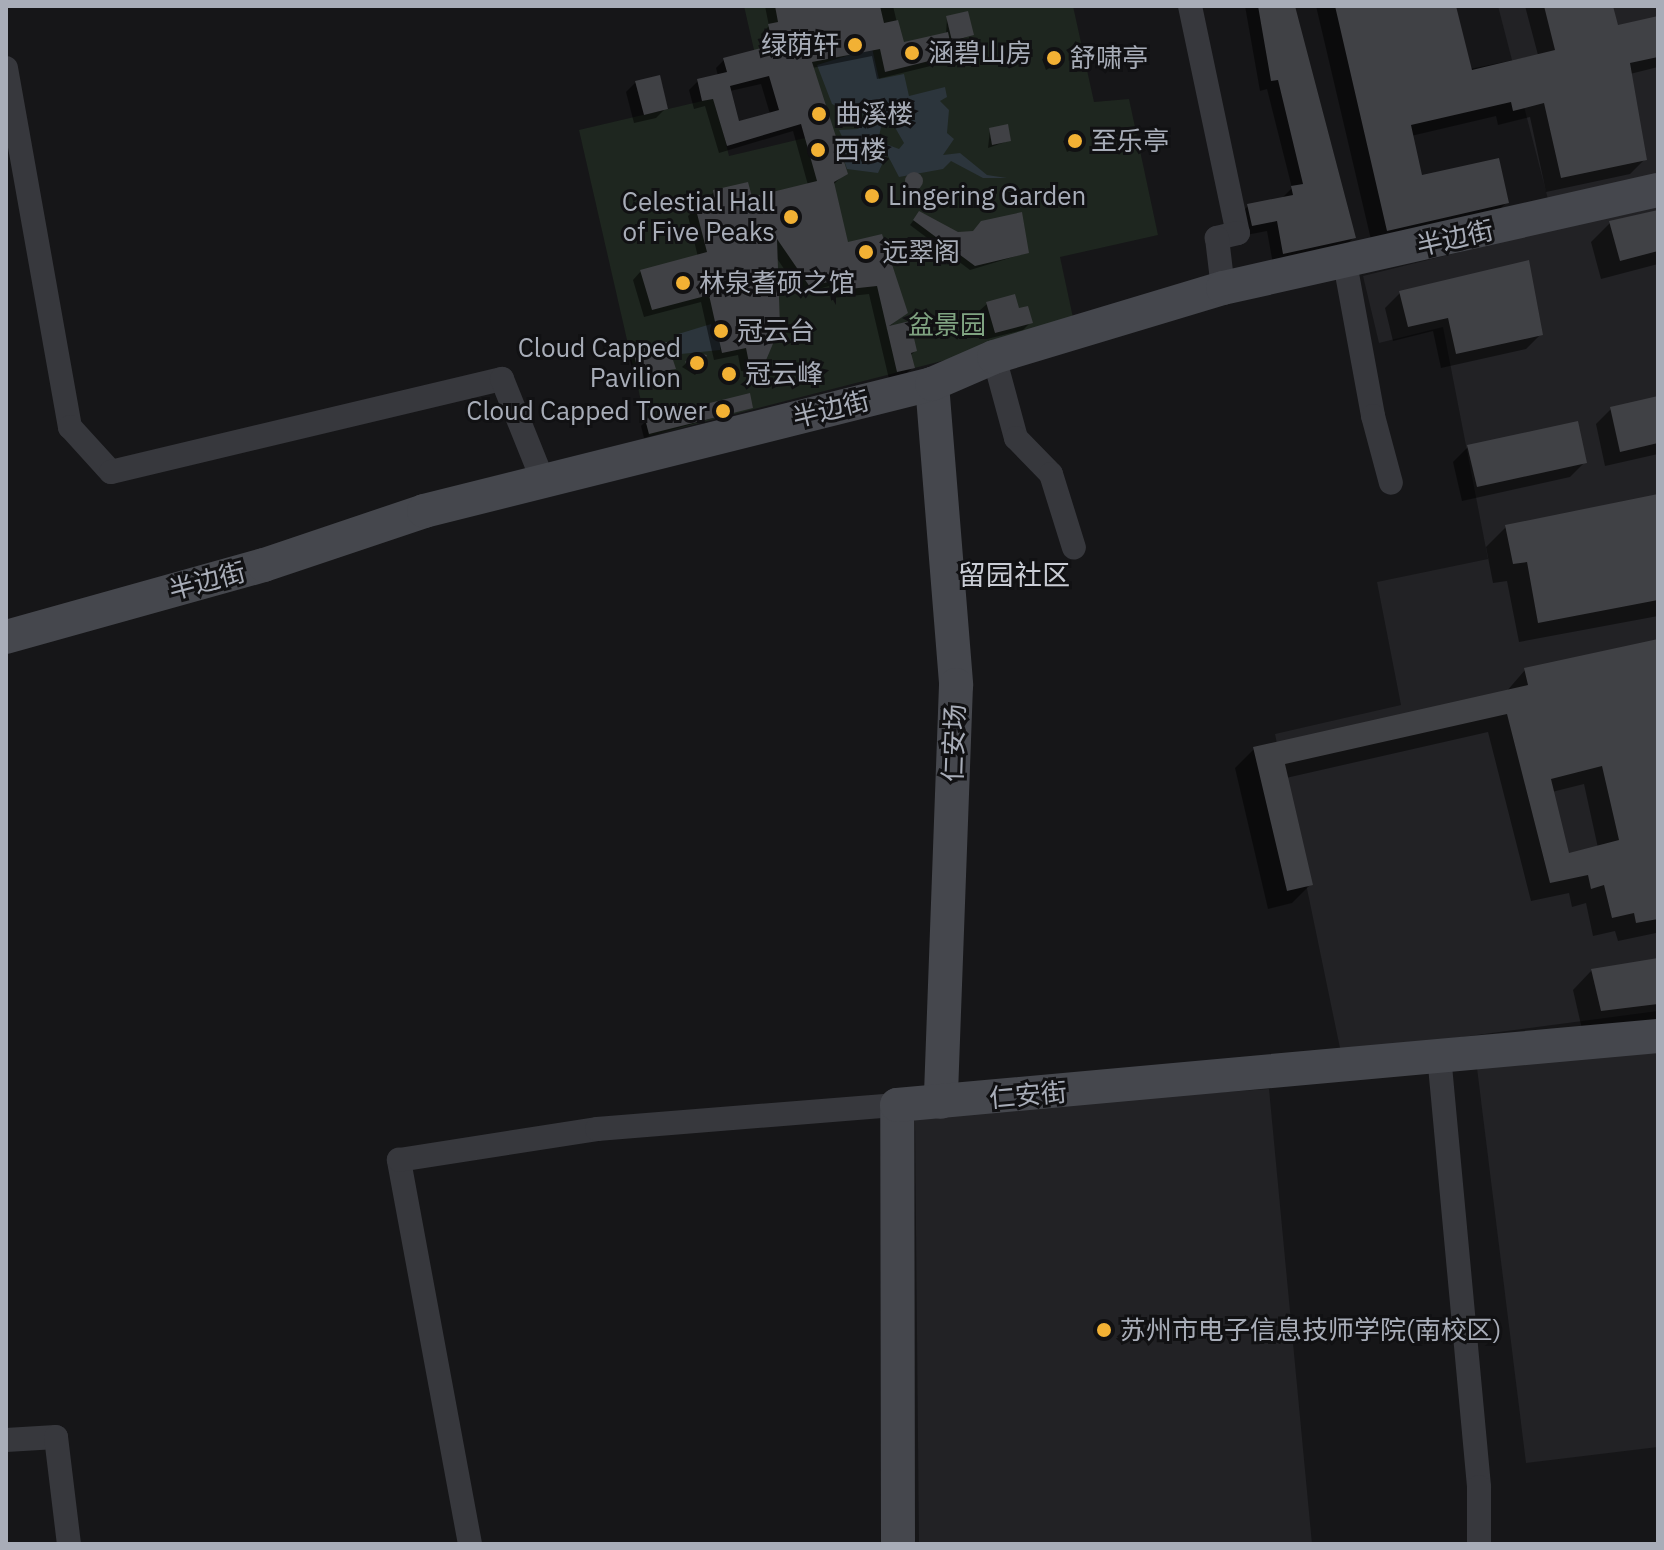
<!DOCTYPE html>
<html>
<head>
<meta charset="utf-8">
<style>
  body { margin:0 }
  #map { position:relative; width:1664px; height:1550px; overflow:hidden; background:#161618; font-family:"IBM Plex Sans","Noto Sans SC",sans-serif }
  div>[style] { position:absolute }
  [style*='--x'] { left:calc(var(--x)*1px); top:calc(var(--y)*1px); width:calc(var(--w)*1px); rotate:calc(var(--a)*1deg) }
  .built>* { inset:0; background:#222225 }
  .green>* { inset:0; background:#1e261f }
  .water>* { inset:0; background:#2c353c }
  .shadow>* { inset:0; background:#0007 }
  .building>* { inset:0; background:#404145 }
  .round { border-radius:50% }
  .street>* { height:24px; margin:-12px; padding:0 12px; transform-origin:12px; border-radius:12px; background:#37383d }
  .secondary>* { height:34px; margin:-17px; padding:0 17px; transform-origin:17px; border-radius:17px; background:#45474d }
  .dots>* { width:22px; height:22px; translate:-50% -50%; box-sizing:border-box; border:4px solid #111113; border-radius:50% }
  span { translate:-50% -50%; white-space:nowrap; text-align:center; line-height:1.15; -webkit-text-stroke:6px #111113; paint-order:stroke }
  .poi-label { font-size:26px; color:#a8adb8 }
  .right { translate:-100% -50%; text-align:right }
  .left { translate:0 -50%; text-align:left }
  .street-label { font-size:26px; color:#a8adb8 }
  .park-label { font-size:26px; color:#7fa381 }
  .neighbourhood-label { font-size:28px; color:#c9ccd4 }
  .frame { position:absolute; inset:0; border:8px solid #a8adb8; pointer-events:none }
</style>
</head>
<body>
<div id="map">
  <div class="built">
    <i style="clip-path:polygon(1498px 6px,1658px 6px,1658px 180px,1550px 207px)"></i>
    <i style="clip-path:polygon(1658px 203px,1658px 1011px,1341px 1053px,1275px 734px,1401px 705px,1377px 582px,1488px 559px,1443px 327px,1379px 343px,1363px 276px)"></i>
    <i style="clip-path:polygon(1658px 1047px,1658px 1447px,1526px 1463px,1477px 1068px)"></i>
    <i style="clip-path:polygon(1269px 1089px,1312px 1544px,919px 1544px,915px 1120px,930px 1112px)"></i>
  </div>
  <div class="green">
    <i style="clip-path:polygon(744px 6px,1073px 6px,1094px 102px,1129px 99px,1158px 235px,1060px 257px,1075px 327px,649px 436px,579px 130px,715px 98px,729px 156px,805px 138px,803px 124px,754px 50px)"></i>
  </div>
  <div class="water">
    <i style="clip-path:polygon(evenodd,872px 48px,879px 79px,904px 74px,909px 96px,945px 87px,947px 97px,940px 101px,949px 110px,947px 133px,954px 139px,943px 155px,960px 153px,987px 175px,1007px 178px,983px 178px,951px 161px,943px 169px,899px 177px,887px 154px,878px 173px,847px 169px,838px 143px,843px 139px,839px 130px,858px 129px,871px 116px,863px 116px,860px 105px,844px 110px,832px 104px,817px 65px,872px 48px,893px 124px,904px 143px,899px 149px,878px 141px,881px 127px,893px 124px)"></i>
    <i style="clip-path:polygon(711px 324px,717px 338px,722px 337px,720px 350px,681px 354px,675px 335px)"></i>
  </div>
  <div class="shadow">
    <i style="clip-path:polygon(evenodd,765px 6px,893px 6px,902px 44px,946px 35px,947px 18px,972px 35px,949px 44px,951px 54px,943px 63px,877px 79px,872px 56px,812px 68px,845px 173px,833px 185px,846px 244px,906px 313px,886px 329px,908px 323px,915px 351px,910px 356px,913px 367px,904px 376px,889px 379px,869px 294px,832px 298px,829px 286px,801px 294px,776px 257px,762px 364px,754px 373px,741px 371px,738px 355px,714px 360px,701px 302px,644px 317px,633px 280px,641px 271px,698px 257px,688px 216px,714px 192px,751px 199px,808px 185px,793px 131px,719px 153px,705px 106px,694px 109px,689px 90px,698px 81px,718px 76px,716px 68px,724px 60px,764px 50px,761px 34px,769px 26px,765px 6px,761px 84px,770px 114px,737px 123px,730px 91px,761px 84px)"></i>
    <i style="clip-path:polygon(1245px 6px,1293px 6px,1354px 237px,1343px 248px,1273px 264px,1267px 231px,1241px 236px,1237px 217px,1248px 206px,1280px 200px,1292px 188px,1267px 89px,1260px 91px)"></i>
    <i style="clip-path:polygon(1316px 6px,1455px 6px,1470px 69px,1538px 55px,1525px 6px,1611px 6px,1617px 28px,1658px 18px,1658px 67px,1630px 74px,1645px 159px,1630px 174px,1546px 192px,1530px 117px,1498px 125px,1496px 116px,1411px 136px,1420px 177px,1506px 203px,1491px 218px,1372px 244px)"></i>
    <i style="clip-path:polygon(1058px 51px,1061px 62px,1046px 70px,1042px 59px)"></i>
    <i style="clip-path:polygon(636px 82px,666px 108px,656px 118px,634px 123px,626px 92px)"></i>
    <i style="clip-path:polygon(990px 130px,1008px 141px,988px 148px)"></i>
    <i style="clip-path:polygon(1078px 134px,1082px 144px,1067px 152px,1063px 141px)"></i>
    <i style="clip-path:polygon(910px 175px,920px 178px,913px 193px,903px 190px)"></i>
    <i style="clip-path:polygon(1658px 212px,1658px 264px,1601px 279px,1591px 242px,1610px 223px)"></i>
    <i style="clip-path:polygon(916px 217px,958px 234px,1026px 253px,970px 270px,910px 225px)"></i>
    <i style="clip-path:polygon(1400px 293px,1541px 334px,1526px 349px,1441px 368px,1433px 331px,1393px 341px,1385px 308px)"></i>
    <i style="clip-path:polygon(987px 304px,1017px 311px,1031px 322px,1023px 330px,987px 339px,979px 311px)"></i>
    <i style="clip-path:polygon(634px 352px,674px 369px,635px 379px,629px 357px)"></i>
    <i style="clip-path:polygon(695px 355px,699px 371px,695px 375px,682px 367px)"></i>
    <i style="clip-path:polygon(1658px 398px,1658px 454px,1605px 466px,1596px 424px,1611px 409px)"></i>
    <i style="clip-path:polygon(751px 407px,644px 438px,641px 426px,646px 421px)"></i>
    <i style="clip-path:polygon(1468px 447px,1585px 462px,1570px 477px,1462px 501px,1453px 462px)"></i>
    <i style="clip-path:polygon(1658px 495px,1658px 616px,1519px 642px,1507px 581px,1493px 583px,1486px 547px,1506px 527px)"></i>
    <i style="clip-path:polygon(evenodd,1658px 642px,1658px 943px,1656px 933px,1618px 941px,1615px 931px,1593px 936px,1586px 903px,1572px 907px,1569px 893px,1531px 901px,1488px 732px,1286px 778px,1311px 884px,1292px 903px,1268px 909px,1235px 768px,1254px 749px,1506px 692px,1525px 670px,1658px 642px,1584px 784px,1598px 848px,1567px 855px,1552px 792px,1584px 784px)"></i>
    <i style="clip-path:polygon(1658px 960px,1658px 1020px,1582px 1029px,1573px 990px,1592px 970px)"></i>
  </div>
  <div class="building">
    <i style="clip-path:polygon(evenodd,775px 6px,880px 6px,884px 23px,898px 20px,904px 42px,948px 32px,953px 55px,885px 72px,880px 49px,812px 62px,848px 174px,834px 182px,848px 242px,882px 234px,908px 313px,889px 326px,910px 321px,917px 351px,911px 353px,915px 368px,897px 372px,877px 286px,840px 290px,838px 279px,810px 287px,777px 239px,780px 327px,764px 365px,749px 363px,746px 348px,722px 353px,709px 295px,652px 310px,640px 270px,707px 252px,695px 206px,714px 197px,713px 190px,748px 182px,752px 197px,817px 181px,801px 124px,727px 146px,713px 99px,702px 101px,697px 79px,727px 72px,723px 58px,773px 45px,768px 24px,778px 22px,775px 6px,769px 76px,779px 110px,739px 121px,730px 86px,769px 76px)"></i>
    <i style="clip-path:polygon(1258px 6px,1295px 6px,1356px 238px,1283px 254px,1277px 221px,1252px 226px,1247px 204px,1293px 195px,1291px 186px,1303px 184px,1278px 80px,1271px 81px)"></i>
    <i style="clip-path:polygon(1335px 6px,1456px 6px,1472px 70px,1555px 50px,1544px 6px,1613px 6px,1618px 25px,1658px 16px,1658px 57px,1630px 63px,1647px 160px,1561px 178px,1544px 103px,1513px 111px,1511px 102px,1411px 125px,1422px 175px,1499px 158px,1509px 203px,1387px 231px)"></i>
    <i style="clip-path:polygon(968px 11px,974px 35px,952px 41px,946px 16px)"></i>
    <i class="round" style="left:1045px;top:49px;width:18px;height:18px"></i>
    <i style="clip-path:polygon(660px 75px,668px 109px,644px 115px,635px 81px)"></i>
    <i style="clip-path:polygon(1008px 124px,1011px 141px,992px 145px,989px 128px)"></i>
    <i class="round" style="left:1066px;top:131px;width:18px;height:18px"></i>
    <i class="round" style="left:905px;top:172px;width:18px;height:18px"></i>
    <i style="clip-path:polygon(1658px 210px,1658px 251px,1620px 261px,1609px 221px)"></i>
    <i style="clip-path:polygon(919px 211px,958px 232px,973px 231px,981px 221px,1022px 212px,1029px 253px,975px 266px,913px 220px)"></i>
    <i style="clip-path:polygon(1529px 260px,1543px 335px,1456px 354px,1448px 318px,1408px 327px,1399px 291px)"></i>
    <i style="clip-path:polygon(1015px 294px,1019px 308px,1028px 306px,1033px 323px,995px 333px,986px 302px)"></i>
    <i style="clip-path:polygon(667px 342px,676px 369px,639px 375px,633px 351px)"></i>
    <i style="clip-path:polygon(695px 353px,707px 355px,700px 372px,685px 362px)"></i>
    <i style="clip-path:polygon(750px 393px,753px 408px,649px 434px,645px 419px)"></i>
    <i style="clip-path:polygon(1658px 396px,1658px 443px,1620px 452px,1610px 407px)"></i>
    <i style="clip-path:polygon(1578px 421px,1587px 463px,1477px 487px,1467px 445px)"></i>
    <i style="clip-path:polygon(1658px 494px,1658px 600px,1538px 623px,1527px 562px,1513px 564px,1505px 525px)"></i>
    <i style="clip-path:polygon(evenodd,1658px 639px,1658px 919px,1636px 923px,1634px 913px,1612px 918px,1604px 885px,1591px 889px,1588px 875px,1550px 883px,1507px 714px,1285px 764px,1313px 885px,1287px 891px,1253px 747px,1528px 685px,1524px 668px,1658px 639px,1602px 766px,1619px 840px,1569px 853px,1551px 779px,1602px 766px)"></i>
    <i style="clip-path:polygon(1658px 958px,1658px 1004px,1601px 1011px,1591px 969px)"></i>
  </div>
  <div class="street">
    <i style="--x:1190;--y:6;--w:232;--a:78.1"></i>
    <i style="--x:1238;--y:233;--w:22;--a:167"></i>
    <i style="--x:1217;--y:238;--w:50;--a:83.2"></i>
    <i style="--x:6;--y:68;--w:365;--a:79.9"></i>
    <i style="--x:70;--y:427;--w:61;--a:47.7"></i>
    <i style="--x:111;--y:472;--w:402;--a:-13.4"></i>
    <i style="--x:502;--y:379;--w:110;--a:68.1"></i>
    <i style="--x:1345;--y:263;--w:156;--a:79.6"></i>
    <i style="--x:1373;--y:416;--w:69;--a:75"></i>
    <i style="--x:994;--y:357;--w:84;--a:74.8"></i>
    <i style="--x:1016;--y:438;--w:50;--a:45.8"></i>
    <i style="--x:1051;--y:474;--w:77;--a:72.7"></i>
    <i style="--x:1439;--y:1055;--w:434;--a:84.7"></i>
    <i style="--x:1479;--y:1487;--w:57;--a:90"></i>
    <i style="--x:6;--y:1440;--w:50;--a:-3.4"></i>
    <i style="--x:56;--y:1437;--w:108;--a:83.1"></i>
    <i style="--x:470;--y:1544;--w:391;--a:-100.5"></i>
    <i style="--x:399;--y:1160;--w:200;--a:-8.9"></i>
    <i style="--x:597;--y:1129;--w:301;--a:-4.6"></i>
  </div>
  <div class="secondary">
    <i style="--x:932;--y:384;--w:302;--a:85.4"></i>
    <i style="--x:956;--y:685;--w:417;--a:92.1"></i>
    <i style="--x:6;--y:637;--w:268;--a:-15.6"></i>
    <i style="--x:264;--y:565;--w:169;--a:-18.6"></i>
    <i style="--x:424;--y:511;--w:524;--a:-14.04"></i>
    <i style="--x:932;--y:384;--w:68;--a:-23.5"></i>
    <i style="--x:994;--y:357;--w:239;--a:-16.8"></i>
    <i style="--x:1223;--y:288;--w:446;--a:-12.7"></i>
    <i style="--x:898;--y:1544;--w:439;--a:-90.1"></i>
    <i style="--x:897;--y:1105;--w:764;--a:-5.18"></i>
  </div>
  <div class="dots">
    <i style="left:855px;top:45px;background:#f2b134"></i>
    <i style="left:912px;top:53px;background:#f2b134"></i>
    <i style="left:1054px;top:58px;background:#f2b134"></i>
    <i style="left:819px;top:114px;background:#f2b134"></i>
    <i style="left:1075px;top:141px;background:#f2b134"></i>
    <i style="left:818px;top:150px;background:#f2b134"></i>
    <i style="left:872px;top:196px;background:#f2b134"></i>
    <i style="left:791px;top:217px;background:#f2b134"></i>
    <i style="left:866px;top:252px;background:#f2b134"></i>
    <i style="left:683px;top:283px;background:#f2b134"></i>
    <i style="left:721px;top:331px;background:#f2b134"></i>
    <i style="left:697px;top:363px;background:#f2b134"></i>
    <i style="left:729px;top:374px;background:#f2b134"></i>
    <i style="left:723px;top:411px;background:#f2b134"></i>
    <i style="left:1104px;top:1330px;background:#f2b134"></i>
  </div>
  <div class="poi-label">
    <span class="right" style="left:839px;top:45px">绿荫轩</span>
    <span class="left" style="left:928px;top:53px">涵碧山房</span>
    <span class="left" style="left:1070px;top:58px">舒啸亭</span>
    <span class="left" style="left:835px;top:114px">曲溪楼</span>
    <span class="left" style="left:1091px;top:141px">至乐亭</span>
    <span class="left" style="left:834px;top:150px">西楼</span>
    <span class="left" style="left:888px;top:196px">Lingering Garden</span>
    <span class="right" style="left:775px;top:217px">Celestial Hall<br>of Five Peaks</span>
    <span class="left" style="left:882px;top:252px">远翠阁</span>
    <span class="left" style="left:699px;top:283px">林泉耆硕之馆</span>
    <span class="left" style="left:737px;top:331px">冠云台</span>
    <span class="right" style="left:681px;top:363px">Cloud Capped<br>Pavilion</span>
    <span class="left" style="left:745px;top:374px">冠云峰</span>
    <span class="right" style="left:707px;top:411px">Cloud Capped Tower</span>
    <span class="left" style="left:1120px;top:1330px">苏州市电子信息技师学院(南校区)</span>
  </div>
  <div class="street-label">
    <span style="left:1455px;top:238px;rotate:-13deg">半边街</span>
    <span style="left:831px;top:409px;rotate:-14deg">半边街</span>
    <span style="left:207px;top:581px;rotate:-15deg">半边街</span>
    <span style="left:954px;top:743px;rotate:-88deg">仁安场</span>
    <span style="left:1028px;top:1095px;rotate:-5deg">仁安街</span>
  </div>
  <div class="park-label">
    <span style="left:947px;top:325px">盆景园</span>
  </div>
  <div class="neighbourhood-label">
    <span style="left:1014px;top:575px">留园社区</span>
  </div>
  <div class="frame"></div>
</div>
</body>
</html>
